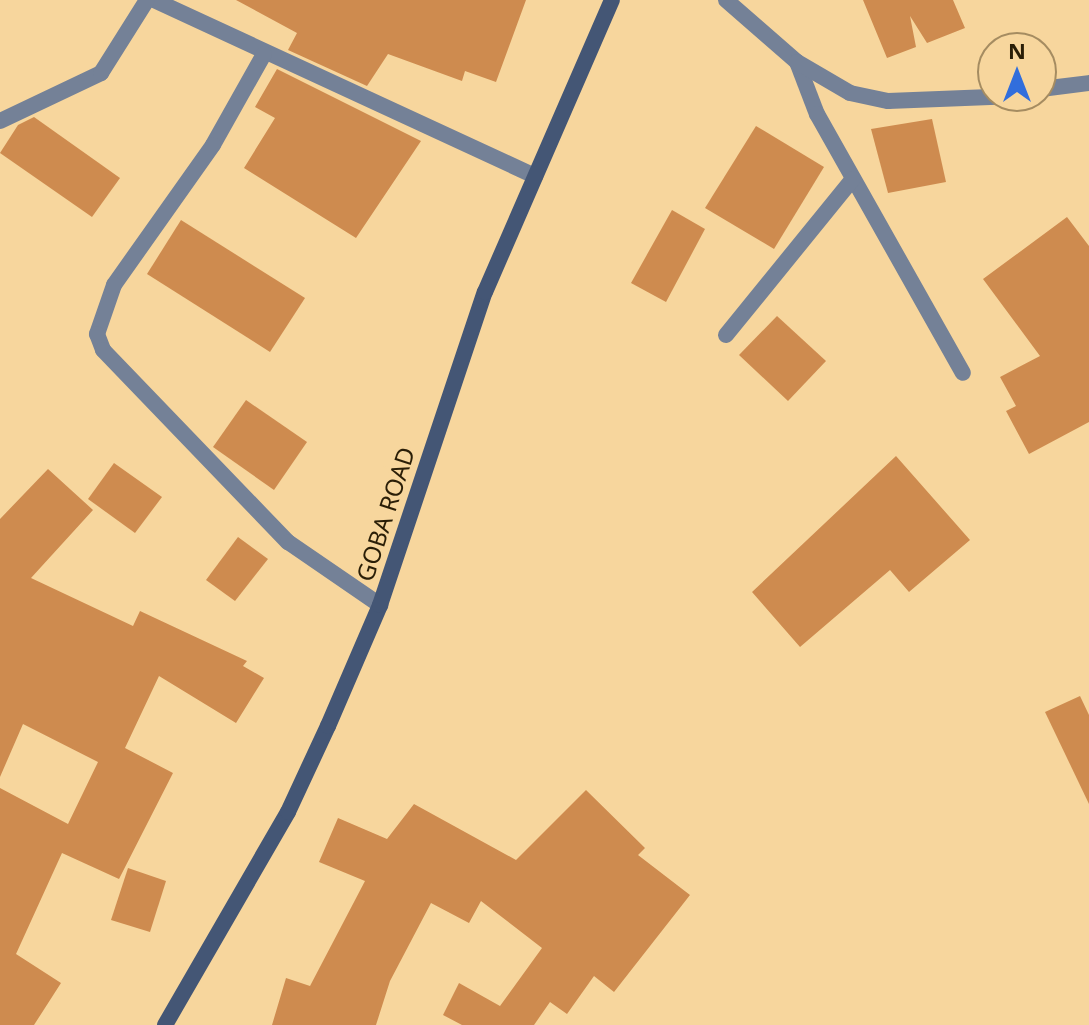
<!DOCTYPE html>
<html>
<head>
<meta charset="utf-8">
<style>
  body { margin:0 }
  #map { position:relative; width:1089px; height:1025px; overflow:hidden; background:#f7d69d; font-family:"Noto Sans",sans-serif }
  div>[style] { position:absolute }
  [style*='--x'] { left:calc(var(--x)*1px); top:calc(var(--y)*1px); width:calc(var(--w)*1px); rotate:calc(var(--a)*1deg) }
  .building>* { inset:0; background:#ce8b4f }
  .minor>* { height:16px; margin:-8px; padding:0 8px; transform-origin:8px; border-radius:8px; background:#748197 }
  .secondary>* { height:16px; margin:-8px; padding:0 8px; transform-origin:8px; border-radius:8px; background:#445675 }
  span { translate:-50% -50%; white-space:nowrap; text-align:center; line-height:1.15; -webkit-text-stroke:6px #f7d69d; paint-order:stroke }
  .street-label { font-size:24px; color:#2a1e07 }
  .north { position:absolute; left:977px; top:32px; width:80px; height:80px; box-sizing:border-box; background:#f7d69d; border:2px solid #a58c61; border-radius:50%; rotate:0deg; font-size:22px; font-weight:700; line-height:32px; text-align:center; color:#2a1e07 }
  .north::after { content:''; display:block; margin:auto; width:28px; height:36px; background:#316edc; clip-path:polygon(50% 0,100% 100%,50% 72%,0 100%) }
</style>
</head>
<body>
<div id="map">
  <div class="building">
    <i style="clip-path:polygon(236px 0,526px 0,496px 82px,465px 71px,462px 81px,388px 54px,367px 86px,288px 50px,297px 33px)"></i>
    <i style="clip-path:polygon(863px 0,953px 0,965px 28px,927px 43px,910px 16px,916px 47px,887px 58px)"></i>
    <i style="clip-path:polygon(277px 69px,421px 141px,356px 238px,244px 168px,275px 118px,255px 107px)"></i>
    <i style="clip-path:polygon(34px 117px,120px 178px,92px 217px,0 153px,18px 125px)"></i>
    <i style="clip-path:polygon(932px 119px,946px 182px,888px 193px,871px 129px)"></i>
    <i style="clip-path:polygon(756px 126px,824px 167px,774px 249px,705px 208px)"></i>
    <i style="clip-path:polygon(672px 210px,705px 229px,666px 302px,631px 283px)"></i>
    <i style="clip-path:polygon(1067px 217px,1089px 246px,1089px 422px,1029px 454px,1006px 411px,1016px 406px,1000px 377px,1040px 356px,983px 279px)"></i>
    <i style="clip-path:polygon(181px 220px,305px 298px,270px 352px,147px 274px)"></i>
    <i style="clip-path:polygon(777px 316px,826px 361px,788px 401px,739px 355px)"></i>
    <i style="clip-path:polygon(246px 400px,307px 442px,274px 490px,213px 447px)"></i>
    <i style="clip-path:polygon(896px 456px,970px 540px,909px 592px,890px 570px,800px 647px,752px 592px)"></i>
    <i style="clip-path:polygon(114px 463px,162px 497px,135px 533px,88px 499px)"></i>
    <i style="clip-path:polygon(48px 469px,93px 510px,31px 578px,133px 626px,140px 611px,247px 661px,243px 666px,264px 678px,236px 723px,159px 676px,125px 748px,173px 773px,119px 879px,62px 853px,16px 954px,61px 983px,34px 1025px,0 1025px,0 788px,68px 824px,98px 762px,23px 724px,0 777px,0 519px)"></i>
    <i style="clip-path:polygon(238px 537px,268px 559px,235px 601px,206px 580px)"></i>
    <i style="clip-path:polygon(1080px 696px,1089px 715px,1089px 804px,1045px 712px)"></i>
    <i style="clip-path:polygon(586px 790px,645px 848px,638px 855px,690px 895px,614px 992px,594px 976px,567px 1014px,550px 1002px,534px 1025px,462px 1025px,443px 1015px,459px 983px,500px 1006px,542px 948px,481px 901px,469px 923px,431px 903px,390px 981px,376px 1025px,272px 1025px,286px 978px,310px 986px,365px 881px,319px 862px,338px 818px,387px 839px,414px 804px,516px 860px)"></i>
    <i style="clip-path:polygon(128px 868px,166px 881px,150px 932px,111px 920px)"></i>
  </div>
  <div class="minor">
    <i style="--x:154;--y:0;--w:420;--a:24.8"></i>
    <i style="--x:726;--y:0;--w:94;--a:41.1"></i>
    <i style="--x:797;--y:62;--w:56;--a:69"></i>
    <i style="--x:817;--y:114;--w:297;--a:60.6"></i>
    <i style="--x:264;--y:54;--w:104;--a:119.3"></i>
    <i style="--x:213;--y:145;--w:171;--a:125.3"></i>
    <i style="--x:114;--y:285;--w:52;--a:109.1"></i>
    <i style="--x:97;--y:334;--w:17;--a:69"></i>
    <i style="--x:103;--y:350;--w:267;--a:46.1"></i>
    <i style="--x:288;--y:542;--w:112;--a:34.4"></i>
    <i style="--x:797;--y:62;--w:61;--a:30.3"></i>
    <i style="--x:850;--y:93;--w:39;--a:12"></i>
    <i style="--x:888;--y:101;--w:128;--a:-2.2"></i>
    <i style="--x:1041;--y:89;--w:48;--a:-7.1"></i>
    <i style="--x:0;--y:121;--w:112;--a:-25.4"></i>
    <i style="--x:101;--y:73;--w:86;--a:-57.8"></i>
    <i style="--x:726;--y:335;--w:201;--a:-50.9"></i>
  </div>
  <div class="secondary">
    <i style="--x:165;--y:1025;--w:246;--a:-60"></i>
    <i style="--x:288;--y:812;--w:95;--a:-65.1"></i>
    <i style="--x:328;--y:726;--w:132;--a:-66.7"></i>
    <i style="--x:380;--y:605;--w:330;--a:-71.5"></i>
    <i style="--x:485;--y:292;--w:318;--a:-66.5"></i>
  </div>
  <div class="street-label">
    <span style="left:385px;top:514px;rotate:-72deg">GOBA ROAD</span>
  </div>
  <div class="north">N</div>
</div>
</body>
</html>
